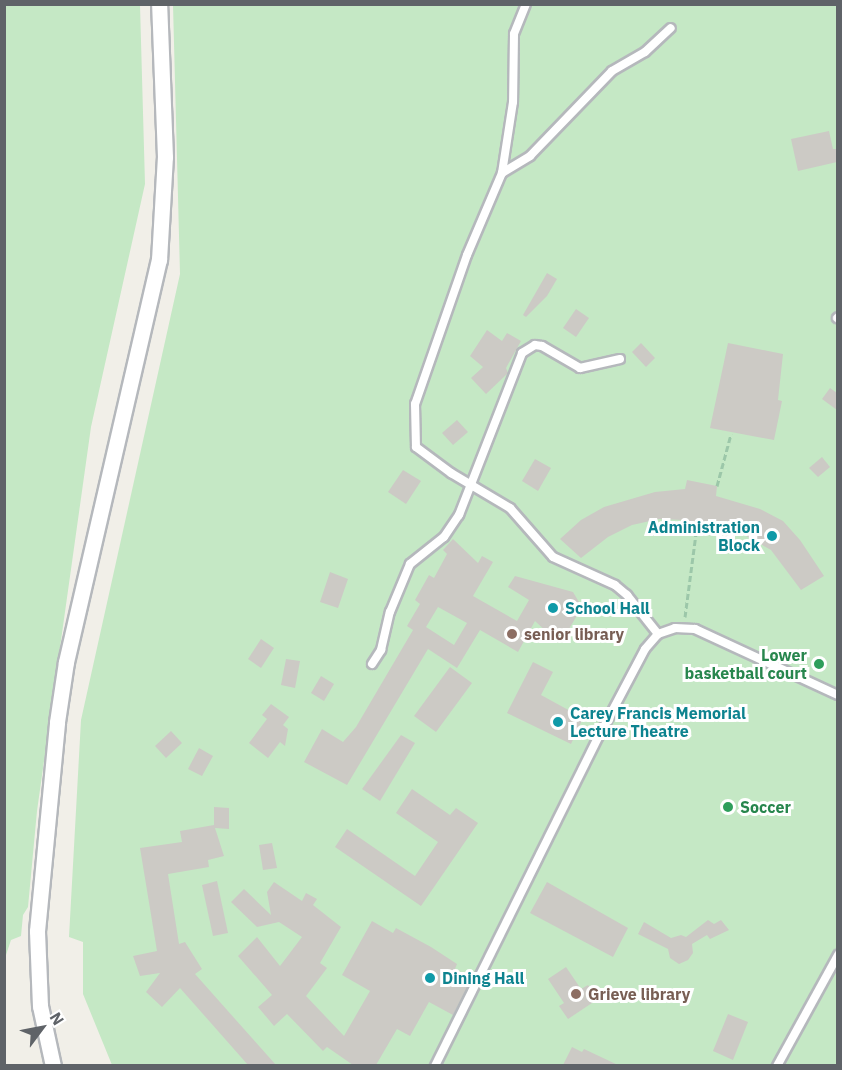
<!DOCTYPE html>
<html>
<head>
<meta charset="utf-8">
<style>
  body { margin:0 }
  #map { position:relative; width:842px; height:1070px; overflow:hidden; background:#f1efe8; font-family:"IBM Plex Sans",sans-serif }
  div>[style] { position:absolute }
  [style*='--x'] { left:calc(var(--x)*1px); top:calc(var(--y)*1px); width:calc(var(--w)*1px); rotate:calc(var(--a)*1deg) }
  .green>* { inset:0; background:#c5e8c5 }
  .building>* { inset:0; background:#cccac5 }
  .path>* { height:3px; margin-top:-1.5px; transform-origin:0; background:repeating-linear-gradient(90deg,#9cc7a9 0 6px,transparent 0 9px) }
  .roads { filter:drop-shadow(2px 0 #b5b8bc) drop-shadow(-2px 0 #b5b8bc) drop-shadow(0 2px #b5b8bc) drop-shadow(0 -2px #b5b8bc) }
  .lane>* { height:8px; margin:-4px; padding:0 4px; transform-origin:4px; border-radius:4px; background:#fff }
  .street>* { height:15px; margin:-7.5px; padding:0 7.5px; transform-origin:7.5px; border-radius:7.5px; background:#fff }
  .dots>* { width:16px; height:16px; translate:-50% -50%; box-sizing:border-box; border:3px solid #fff; border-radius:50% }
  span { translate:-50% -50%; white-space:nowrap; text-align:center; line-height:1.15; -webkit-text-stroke:6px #fff; paint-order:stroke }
  .culture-label { font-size:16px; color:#0d838f; font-weight:700 }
  .right { translate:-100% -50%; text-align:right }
  .left { translate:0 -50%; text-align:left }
  .education-label { font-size:16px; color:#785e54; font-weight:700 }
  .leisure-label { font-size:16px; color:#27864d; font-weight:700 }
  .frame { position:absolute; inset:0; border:6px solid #5f6368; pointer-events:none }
  .north { position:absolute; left:12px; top:998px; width:60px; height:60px; -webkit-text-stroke:4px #fff; paint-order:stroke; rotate:58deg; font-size:16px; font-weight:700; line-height:24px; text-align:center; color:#5f6368 }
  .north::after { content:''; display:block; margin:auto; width:21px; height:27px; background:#5f6368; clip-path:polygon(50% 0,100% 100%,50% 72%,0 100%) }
</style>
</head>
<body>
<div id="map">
  <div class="green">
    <i style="clip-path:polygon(4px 5px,140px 5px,145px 184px,91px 427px,37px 811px,28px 907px,23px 915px,21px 936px,11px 940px,5px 958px)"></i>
    <i style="clip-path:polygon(173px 5px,837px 5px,837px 1065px,112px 1065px,83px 994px,83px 942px,69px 937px,81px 720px,180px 274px)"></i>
  </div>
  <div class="building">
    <i style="clip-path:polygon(829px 131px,833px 149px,837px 149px,837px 162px,798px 171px,791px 139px)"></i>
    <i style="clip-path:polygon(547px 273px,557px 279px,547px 296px,526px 317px,523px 315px)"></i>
    <i style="clip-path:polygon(576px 309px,589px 318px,576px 337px,563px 328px)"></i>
    <i style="clip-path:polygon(487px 330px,502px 341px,507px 333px,521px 341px,506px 368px,508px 373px,486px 394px,471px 378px,483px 367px,470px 356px)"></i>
    <i style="clip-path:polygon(641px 343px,655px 358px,646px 367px,632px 352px)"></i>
    <i style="clip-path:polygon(728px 343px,783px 354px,778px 400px,782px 401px,774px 440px,710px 428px)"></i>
    <i style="clip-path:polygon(830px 388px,837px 393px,837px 410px,822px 399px)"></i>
    <i style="clip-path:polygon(457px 420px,468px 432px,453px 445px,442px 433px)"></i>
    <i style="clip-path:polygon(822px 457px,830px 467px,818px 477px,809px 468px)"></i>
    <i style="clip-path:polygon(535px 459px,551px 468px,538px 491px,522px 481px)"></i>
    <i style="clip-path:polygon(403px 470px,421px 481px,406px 504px,388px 492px)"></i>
    <i style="clip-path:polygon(687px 480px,717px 486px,716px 496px,760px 509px,783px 521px,800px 540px,824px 576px,801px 590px,771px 550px,737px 531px,713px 527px,711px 535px,682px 531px,683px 520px,659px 519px,632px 525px,608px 537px,581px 558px,560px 539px,581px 520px,604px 507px,655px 492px,685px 489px)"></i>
    <i style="clip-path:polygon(evenodd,453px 539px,478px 563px,482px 556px,493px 562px,473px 596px,517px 621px,529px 600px,508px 587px,515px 576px,573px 592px,582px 607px,566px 634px,550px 635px,535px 621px,518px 652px,480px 630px,457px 668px,428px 649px,347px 785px,304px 762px,322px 729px,343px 742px,356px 727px,413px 630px,407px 626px,420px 604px,415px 600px,429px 575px,434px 578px,447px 554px,443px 550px,453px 539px,438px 607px,467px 623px,454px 645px,426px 627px,438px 607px)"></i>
    <i style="clip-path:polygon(330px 572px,348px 579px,338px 608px,320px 602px)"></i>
    <i style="clip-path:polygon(261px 639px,274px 648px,261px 668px,248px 659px)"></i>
    <i style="clip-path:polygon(286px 659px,300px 661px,295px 688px,281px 685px)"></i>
    <i style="clip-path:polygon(533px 662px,553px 672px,541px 695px,583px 718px,571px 744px,507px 713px)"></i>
    <i style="clip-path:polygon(450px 667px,472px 683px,436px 732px,414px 716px)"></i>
    <i style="clip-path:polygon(321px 676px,334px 684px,324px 701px,311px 693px)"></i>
    <i style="clip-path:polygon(271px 704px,289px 717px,283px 725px,288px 729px,285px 746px,280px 742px,268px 758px,249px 743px,267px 719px,262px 715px)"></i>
    <i style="clip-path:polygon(171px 731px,182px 743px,166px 758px,155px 746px)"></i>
    <i style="clip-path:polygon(401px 735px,415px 743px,380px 801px,362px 789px)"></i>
    <i style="clip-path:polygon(199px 748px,213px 756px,202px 776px,188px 769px)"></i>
    <i style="clip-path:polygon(412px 789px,450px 815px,456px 808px,478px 823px,421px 906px,335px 847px,347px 829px,415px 876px,438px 842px,396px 813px)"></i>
    <i style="clip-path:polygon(214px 807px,229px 808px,229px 829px,215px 828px,224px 856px,208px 860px,209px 867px,168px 874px,179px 944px,185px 942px,202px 969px,195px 974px,276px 1065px,248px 1065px,180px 988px,162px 1007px,146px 992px,160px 973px,140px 976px,133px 956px,157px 951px,140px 848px,182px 842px,180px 831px,214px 825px)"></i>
    <i style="clip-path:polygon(272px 843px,277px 868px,263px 870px,259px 845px)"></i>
    <i style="clip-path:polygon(217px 881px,228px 933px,213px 936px,202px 885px)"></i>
    <i style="clip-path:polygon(274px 882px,302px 901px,306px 893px,317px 899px,313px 905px,341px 927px,320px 963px,327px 968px,306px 996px,344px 1036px,370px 991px,342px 975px,372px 921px,393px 933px,396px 928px,431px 947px,457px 964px,455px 969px,472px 978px,453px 1015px,429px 1002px,410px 1036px,397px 1029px,376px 1065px,353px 1065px,327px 1047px,323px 1051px,287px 1014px,274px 1026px,258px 1007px,272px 995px,238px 956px,257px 937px,280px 966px,302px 937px,279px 922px,257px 927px,231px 902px,244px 889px,271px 915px,267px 892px)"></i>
    <i style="clip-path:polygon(547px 882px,628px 928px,613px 957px,530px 913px)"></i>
    <i style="clip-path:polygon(708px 920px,714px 924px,721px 920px,729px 930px,710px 939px,707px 935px,692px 944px,693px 953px,688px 960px,679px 964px,670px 958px,668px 949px,638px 934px,644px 922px,671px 938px,681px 935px,686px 937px)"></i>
    <i style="clip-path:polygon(566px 967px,581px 989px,588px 985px,598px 999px,568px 1019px,559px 1006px,564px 1003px,548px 979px)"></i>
    <i style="clip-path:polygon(728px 1014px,748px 1022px,733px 1060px,713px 1051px)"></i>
    <i style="clip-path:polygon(572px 1047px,582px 1052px,584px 1049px,618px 1065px,563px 1065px)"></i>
  </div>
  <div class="path">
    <i style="--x:717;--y:486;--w:54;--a:-74.9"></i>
    <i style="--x:685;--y:617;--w:84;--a:-82.5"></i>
  </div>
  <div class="roads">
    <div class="lane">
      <i style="--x:526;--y:4;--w:32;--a:112"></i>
      <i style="--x:514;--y:34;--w:68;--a:90.8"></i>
      <i style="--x:513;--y:102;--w:72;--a:98.8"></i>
      <i style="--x:502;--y:173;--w:89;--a:113.1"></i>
      <i style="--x:467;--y:255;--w:158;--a:109.2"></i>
      <i style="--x:415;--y:404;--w:43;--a:88.7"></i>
      <i style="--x:416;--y:447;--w:44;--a:36.6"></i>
      <i style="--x:451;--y:473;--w:69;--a:30.7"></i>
      <i style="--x:510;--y:508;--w:65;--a:48.7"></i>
      <i style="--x:553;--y:557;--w:68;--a:24.3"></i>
      <i style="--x:615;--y:585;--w:16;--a:40"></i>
      <i style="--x:627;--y:595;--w:50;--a:51.5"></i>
      <i style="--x:502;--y:173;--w:33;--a:-31"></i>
      <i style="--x:530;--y:156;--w:118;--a:-46"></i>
      <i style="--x:612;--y:71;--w:38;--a:-30"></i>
      <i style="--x:645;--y:52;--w:35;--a:-43"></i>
      <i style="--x:837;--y:318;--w:1;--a:-45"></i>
      <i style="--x:372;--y:664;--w:17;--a:-57"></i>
      <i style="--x:381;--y:650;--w:39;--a:-77"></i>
      <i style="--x:390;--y:612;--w:52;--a:-67.4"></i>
      <i style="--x:410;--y:564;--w:43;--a:-38.5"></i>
      <i style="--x:444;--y:537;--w:27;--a:-56"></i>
      <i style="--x:459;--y:515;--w:174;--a:-68.7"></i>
      <i style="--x:522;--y:353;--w:15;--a:-32"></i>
      <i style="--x:535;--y:345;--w:7;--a:8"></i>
      <i style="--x:542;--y:346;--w:44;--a:30.1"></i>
      <i style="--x:580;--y:368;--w:41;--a:-12.7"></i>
      <i style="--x:435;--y:1066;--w:369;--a:-63.6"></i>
      <i style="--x:599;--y:736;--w:98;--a:-62.1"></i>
      <i style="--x:645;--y:649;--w:20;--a:-49"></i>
      <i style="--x:658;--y:634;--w:18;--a:-19"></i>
      <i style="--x:675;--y:628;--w:20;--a:3"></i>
      <i style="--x:695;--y:629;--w:157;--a:24.8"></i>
      <i style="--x:777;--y:1066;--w:127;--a:-61.2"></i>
    </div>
    <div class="street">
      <i style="--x:53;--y:1066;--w:61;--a:-102.2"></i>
      <i style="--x:40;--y:1006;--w:75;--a:-92.3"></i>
      <i style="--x:37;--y:931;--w:210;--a:-84.5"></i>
      <i style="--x:57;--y:722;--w:61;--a:-81.5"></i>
      <i style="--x:66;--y:662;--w:413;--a:-77"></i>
      <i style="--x:159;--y:260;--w:103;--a:-86.7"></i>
      <i style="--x:165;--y:157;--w:153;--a:-92.2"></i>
    </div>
  </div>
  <div class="dots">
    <i style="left:772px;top:536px;background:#0f9aa8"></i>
    <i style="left:553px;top:608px;background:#0f9aa8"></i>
    <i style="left:512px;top:634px;background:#8d6e63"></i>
    <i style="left:819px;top:664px;background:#2e9e5b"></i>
    <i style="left:558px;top:722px;background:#0f9aa8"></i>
    <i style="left:728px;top:807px;background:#2e9e5b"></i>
    <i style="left:430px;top:978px;background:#0f9aa8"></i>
    <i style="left:576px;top:994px;background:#8d6e63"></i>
  </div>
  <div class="culture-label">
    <span class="right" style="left:760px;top:536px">Administration<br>Block</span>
    <span class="left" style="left:565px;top:608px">School Hall</span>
    <span class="left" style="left:570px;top:722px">Carey Francis Memorial<br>Lecture Theatre</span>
    <span class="left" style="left:442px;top:978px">Dining Hall</span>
  </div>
  <div class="education-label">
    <span class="left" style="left:524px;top:634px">senior library</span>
    <span class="left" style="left:588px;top:994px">Grieve library</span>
  </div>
  <div class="leisure-label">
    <span class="right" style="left:807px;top:664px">Lower<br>basketball court</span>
    <span class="left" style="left:740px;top:807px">Soccer</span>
  </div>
  <div class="frame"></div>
  <div class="north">N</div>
</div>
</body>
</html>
